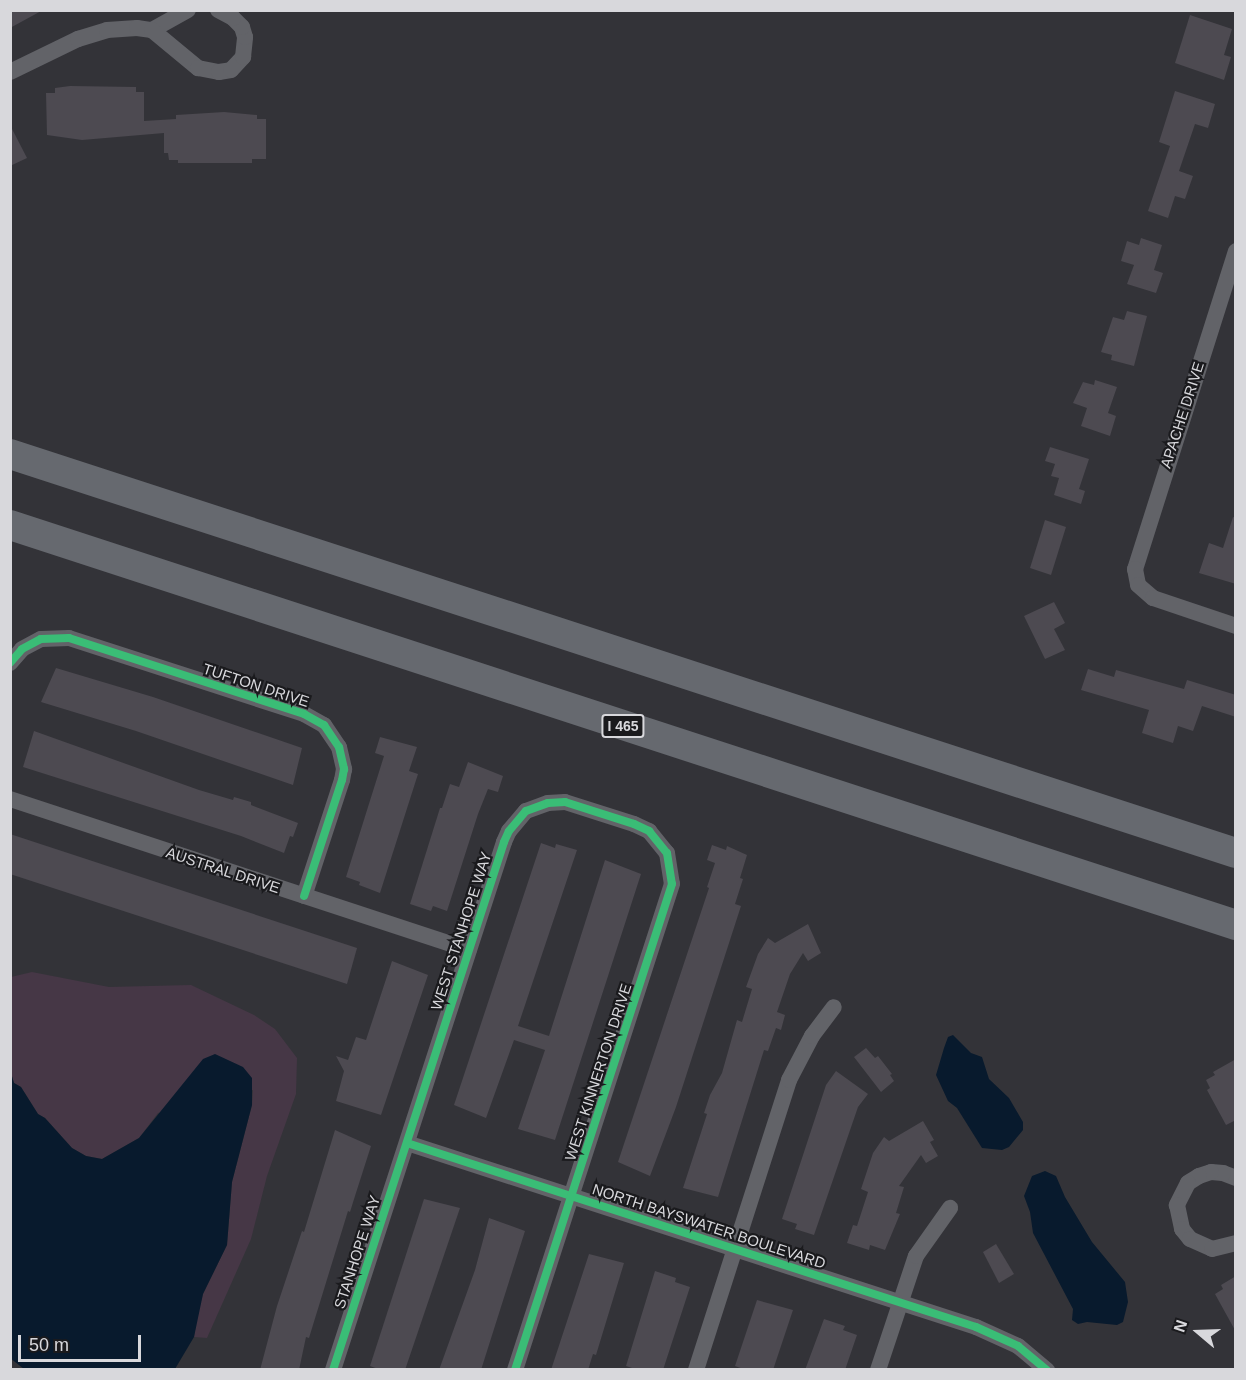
<!DOCTYPE html>
<html>
<head>
<meta charset="utf-8">
<style>
  body { margin:0 }
  #map { position:relative; width:1246px; height:1380px; overflow:hidden; background:#333338; font-family:Arial,sans-serif }
  div>[style] { position:absolute }
  [style*='--x'] { left:calc(var(--x)*1px); top:calc(var(--y)*1px); width:calc(var(--w)*1px); rotate:calc(var(--a)*1deg) }
  .green>* { inset:0; background:#463746 }
  .water>* { inset:0; background:#081a2d }
  .building>* { inset:0; background:#4d4a51 }
  .street>* { height:16px; margin:-8px; padding:0 8px; transform-origin:8px; border-radius:8px; background:#626368 }
  .highway>* { height:30px; margin:-15px; padding:0 15px; transform-origin:15px; border-radius:15px; background:#66696f }
  .cycleway>* { height:8px; margin:-4px; padding:0 4px; transform-origin:4px; border-radius:4px; background:#3abd76 }
  span { translate:-50% -50%; white-space:nowrap; text-align:center; line-height:1.15; -webkit-text-stroke:4.5px #1a1a1d; paint-order:stroke }
  .shield-label span { padding:2px 4px; background:#1a1a1d; border:2px solid; border-radius:4px; -webkit-text-stroke-width:0 }
  .shield-label { font-size:14px; color:#d8d8dc; font-weight:700 }
  .street-label { font-size:15px; color:#d8d8dc }
  .frame { position:absolute; inset:0; border:12px solid #d8d8dc; pointer-events:none }
  .north { position:absolute; left:1168px; top:1302px; width:60px; height:60px; -webkit-text-stroke:4px #1a1a1d; paint-order:stroke; rotate:289deg; font-size:16px; font-weight:700; line-height:24px; text-align:center; color:#d8d8dc }
  .north::after { content:''; display:block; margin:auto; width:21px; height:27px; background:#d8d8dc; clip-path:polygon(50% 0,100% 100%,50% 72%,0 100%) }
  .scale { position:absolute; left:18px; top:1335px; width:123px; height:27px; box-sizing:border-box; border:3px solid #d8d8dc; border-top:0; padding-left:8px; font-size:18px; line-height:21px; white-space:nowrap; color:#d8d8dc; -webkit-text-stroke:4px #1a1a1d; paint-order:stroke }
</style>
</head>
<body>
<div id="map">
  <div class="green">
    <i style="clip-path:polygon(32px 972px,109px 987px,191px 985px,254px 1015px,275px 1029px,297px 1058px,296px 1094px,267px 1176px,251px 1239px,207px 1338px,194px 1337px,197px 1316px,203px 1294px,227px 1245px,232px 1182px,252px 1105px,253px 1090px,158px 1113px,139px 1138px,102px 1159px,86px 1156px,72px 1148px,45px 1118px,38px 1114px,21px 1087px,14px 1083px,11px 1073px,11px 977px)"></i>
  </div>
  <div class="water">
    <i style="clip-path:polygon(953px 1035px,971px 1053px,982px 1057px,989px 1079px,1009px 1098px,1023px 1122px,1023px 1130px,1009px 1147px,1002px 1150px,982px 1148px,957px 1108px,948px 1101px,936px 1075px,944px 1048px,948px 1037px)"></i>
    <i style="clip-path:polygon(215px 1054px,243px 1067px,252px 1078px,252px 1105px,232px 1182px,227px 1245px,203px 1294px,194px 1337px,175px 1369px,24px 1369px,10px 1358px,11px 1073px,14px 1083px,21px 1087px,38px 1114px,45px 1118px,72px 1148px,86px 1156px,102px 1159px,139px 1138px,203px 1059px)"></i>
    <i style="clip-path:polygon(1045px 1171px,1056px 1176px,1065px 1197px,1092px 1242px,1125px 1282px,1128px 1302px,1123px 1322px,1117px 1325px,1087px 1322px,1078px 1324px,1072px 1320px,1073px 1309px,1033px 1233px,1030px 1212px,1024px 1196px,1032px 1176px)"></i>
  </div>
  <div class="building">
    <i style="clip-path:polygon(10px 10px,43px 10px,10px 28px)"></i>
    <i style="clip-path:polygon(1190px 15px,1232px 29px,1224px 55px,1231px 57px,1224px 80px,1175px 63px)"></i>
    <i style="clip-path:polygon(70px 86px,136px 87px,136px 92px,144px 92px,144px 121px,176px 119px,176px 115px,224px 112px,257px 115px,257px 119px,266px 119px,266px 159px,252px 159px,252px 163px,178px 163px,178px 160px,169px 160px,168px 153px,164px 153px,164px 133px,82px 140px,47px 135px,46px 93px,55px 93px,55px 88px)"></i>
    <i style="clip-path:polygon(1175px 91px,1215px 104px,1208px 128px,1195px 124px,1179px 171px,1193px 176px,1185px 199px,1175px 196px,1168px 218px,1148px 211px,1170px 146px,1159px 142px)"></i>
    <i style="clip-path:polygon(10px 125px,27px 158px,10px 166px)"></i>
    <i style="clip-path:polygon(1141px 238px,1162px 245px,1154px 270px,1163px 273px,1156px 293px,1127px 284px,1134px 265px,1121px 261px,1127px 241px,1139px 245px)"></i>
    <i style="clip-path:polygon(1127px 311px,1147px 316px,1134px 366px,1111px 360px,1112px 355px,1101px 352px,1113px 317px,1124px 320px)"></i>
    <i style="clip-path:polygon(1095px 380px,1117px 387px,1108px 413px,1116px 416px,1110px 436px,1081px 426px,1087px 408px,1073px 403px,1083px 382px,1094px 385px)"></i>
    <i style="clip-path:polygon(1050px 447px,1089px 459px,1079px 489px,1085px 491px,1081px 504px,1054px 495px,1059px 478px,1051px 476px,1055px 464px,1045px 461px)"></i>
    <i style="clip-path:polygon(1233px 517px,1236px 518px,1236px 584px,1199px 573px,1209px 543px,1223px 548px)"></i>
    <i style="clip-path:polygon(1045px 520px,1066px 527px,1051px 575px,1030px 568px)"></i>
    <i style="clip-path:polygon(1054px 602px,1065px 623px,1054px 629px,1065px 650px,1045px 659px,1024px 616px)"></i>
    <i style="clip-path:polygon(56px 668px,153px 697px,302px 748px,293px 785px,136px 731px,41px 702px)"></i>
    <i style="clip-path:polygon(1088px 669px,1114px 677px,1116px 670px,1184px 689px,1187px 680px,1236px 695px,1236px 717px,1202px 706px,1193px 731px,1178px 726px,1173px 743px,1142px 733px,1149px 710px,1081px 690px)"></i>
    <i style="clip-path:polygon(34px 731px,199px 790px,233px 800px,234px 797px,251px 802px,251px 805px,298px 823px,293px 837px,290px 836px,284px 853px,241px 836px,23px 767px)"></i>
    <i style="clip-path:polygon(380px 737px,417px 747px,409px 771px,418px 774px,380px 893px,359px 885px,360px 882px,346px 877px,384px 756px,375px 753px)"></i>
    <i style="clip-path:polygon(468px 762px,503px 776px,498px 792px,488px 789px,478px 814px,447px 911px,433px 906px,431px 911px,410px 904px,440px 808px,442px 808px,450px 784px,459px 787px)"></i>
    <i style="clip-path:polygon(10px 834px,357px 948px,347px 984px,10px 874px)"></i>
    <i style="clip-path:polygon(541px 843px,555px 848px,556px 844px,577px 850px,518px 1026px,549px 1036px,605px 860px,641px 874px,555px 1140px,518px 1129px,545px 1050px,514px 1040px,486px 1118px,454px 1105px)"></i>
    <i style="clip-path:polygon(712px 845px,726px 850px,727px 846px,747px 855px,740px 878px,743px 879px,735px 904px,741px 906px,676px 1107px,650px 1176px,618px 1162px,709px 888px,707px 887px,715px 863px,707px 860px)"></i>
    <i style="clip-path:polygon(808px 924px,821px 953px,808px 961px,803px 953px,790px 974px,777px 1012px,785px 1015px,781px 1030px,776px 1028px,768px 1051px,764px 1050px,718px 1197px,683px 1188px,707px 1114px,704px 1113px,710px 1095px,722px 1073px,737px 1020px,742px 1022px,752px 989px,746px 987px,758px 954px,768px 938px,775px 943px)"></i>
    <i style="clip-path:polygon(392px 961px,428px 975px,381px 1115px,336px 1101px,344px 1071px,336px 1056px,348px 1060px,356px 1037px,366px 1040px)"></i>
    <i style="clip-path:polygon(866px 1048px,875px 1058px,878px 1056px,892px 1074px,890px 1075px,894px 1081px,881px 1092px,854px 1057px)"></i>
    <i style="clip-path:polygon(1236px 1059px,1236px 1120px,1226px 1125px,1207px 1090px,1210px 1088px,1206px 1080px,1215px 1075px,1213px 1072px)"></i>
    <i style="clip-path:polygon(836px 1071px,868px 1094px,858px 1107px,814px 1235px,795px 1229px,797px 1224px,782px 1219px,826px 1085px)"></i>
    <i style="clip-path:polygon(923px 1121px,934px 1140px,930px 1142px,938px 1156px,926px 1163px,921px 1155px,899px 1186px,904px 1187px,896px 1213px,900px 1214px,885px 1250px,870px 1245px,869px 1250px,847px 1243px,853px 1225px,857px 1226px,868px 1192px,861px 1189px,873px 1153px,884px 1137px,889px 1141px)"></i>
    <i style="clip-path:polygon(335px 1130px,371px 1146px,355px 1196px,350px 1212px,348px 1211px,309px 1338px,306px 1337px,299px 1370px,260px 1370px,277px 1306px,302px 1231px,304px 1232px)"></i>
    <i style="clip-path:polygon(424px 1199px,460px 1208px,405px 1370px,381px 1370px,370px 1366px)"></i>
    <i style="clip-path:polygon(489px 1218px,525px 1231px,481px 1370px,439px 1370px,475px 1270px)"></i>
    <i style="clip-path:polygon(996px 1244px,1014px 1274px,999px 1283px,983px 1252px)"></i>
    <i style="clip-path:polygon(589px 1254px,624px 1263px,596px 1355px,593px 1354px,588px 1370px,551px 1370px)"></i>
    <i style="clip-path:polygon(655px 1271px,676px 1278px,675px 1282px,690px 1287px,663px 1370px,638px 1370px,626px 1366px)"></i>
    <i style="clip-path:polygon(1236px 1276px,1236px 1332px,1215px 1294px,1223px 1289px,1221px 1285px)"></i>
    <i style="clip-path:polygon(757px 1300px,793px 1310px,773px 1370px,746px 1370px,735px 1366px)"></i>
    <i style="clip-path:polygon(824px 1319px,845px 1326px,843px 1330px,857px 1335px,845px 1370px,805px 1370px)"></i>
  </div>
  <div class="street">
    <i style="--x:152;--y:30;--w:41;--a:-29.1"></i>
    <i style="--x:10;--y:72;--w:76;--a:-25.9"></i>
    <i style="--x:78;--y:39;--w:30;--a:-17"></i>
    <i style="--x:107;--y:30;--w:30;--a:-4"></i>
    <i style="--x:137;--y:28;--w:15;--a:8"></i>
    <i style="--x:152;--y:30;--w:60;--a:39.6"></i>
    <i style="--x:198;--y:68;--w:21;--a:11"></i>
    <i style="--x:219;--y:72;--w:12;--a:-9"></i>
    <i style="--x:231;--y:70;--w:18;--a:-47"></i>
    <i style="--x:243;--y:57;--w:20;--a:-84"></i>
    <i style="--x:245;--y:37;--w:10;--a:-107"></i>
    <i style="--x:242;--y:27;--w:13;--a:-135"></i>
    <i style="--x:233;--y:18;--w:17;--a:-152"></i>
    <i style="--x:1236;--y:251;--w:334;--a:107.6"></i>
    <i style="--x:1135;--y:569;--w:16;--a:79"></i>
    <i style="--x:1138;--y:585;--w:20;--a:41"></i>
    <i style="--x:1153;--y:598;--w:88;--a:18.6"></i>
    <i style="--x:10;--y:663;--w:18;--a:-49"></i>
    <i style="--x:22;--y:649;--w:21;--a:-28"></i>
    <i style="--x:41;--y:639;--w:28;--a:-2"></i>
    <i style="--x:69;--y:638;--w:247;--a:17.9"></i>
    <i style="--x:304;--y:714;--w:23;--a:29"></i>
    <i style="--x:324;--y:725;--w:27;--a:56"></i>
    <i style="--x:339;--y:747;--w:23;--a:77"></i>
    <i style="--x:344;--y:769;--w:11;--a:100"></i>
    <i style="--x:342;--y:780;--w:122;--a:108.1"></i>
    <i style="--x:10;--y:799;--w:483;--a:18.2"></i>
    <i style="--x:407;--y:1143;--w:598;--a:17.92"></i>
    <i style="--x:976;--y:1327;--w:46;--a:24.3"></i>
    <i style="--x:1018;--y:1346;--w:38;--a:40"></i>
    <i style="--x:1236;--y:1178;--w:14;--a:-159"></i>
    <i style="--x:1223;--y:1173;--w:12;--a:-175"></i>
    <i style="--x:1211;--y:1172;--w:13;--a:162"></i>
    <i style="--x:1199;--y:1176;--w:13;--a:148"></i>
    <i style="--x:1188;--y:1183;--w:25;--a:117"></i>
    <i style="--x:1177;--y:1205;--w:25;--a:78"></i>
    <i style="--x:1182;--y:1229;--w:13;--a:51"></i>
    <i style="--x:1190;--y:1239;--w:24;--a:24"></i>
    <i style="--x:1212;--y:1249;--w:25;--a:-14"></i>
    <i style="--x:333;--y:1370;--w:555;--a:-72.05"></i>
    <i style="--x:504;--y:842;--w:12;--a:-66"></i>
    <i style="--x:509;--y:831;--w:26;--a:-50"></i>
    <i style="--x:526;--y:811;--w:23;--a:-20"></i>
    <i style="--x:548;--y:803;--w:17;--a:-3"></i>
    <i style="--x:565;--y:802;--w:72;--a:17.7"></i>
    <i style="--x:634;--y:824;--w:17;--a:25"></i>
    <i style="--x:649;--y:831;--w:28;--a:51"></i>
    <i style="--x:667;--y:853;--w:31;--a:81"></i>
    <i style="--x:672;--y:884;--w:511;--a:107.9"></i>
    <i style="--x:696;--y:1370;--w:305;--a:-72.2"></i>
    <i style="--x:789;--y:1080;--w:50;--a:-62.4"></i>
    <i style="--x:812;--y:1036;--w:36;--a:-53"></i>
    <i style="--x:878;--y:1370;--w:120;--a:-71.6"></i>
    <i style="--x:916;--y:1256;--w:59;--a:-54.7"></i>
  </div>
  <div class="highway">
    <i style="--x:10;--y:454;--w:1289;--a:18.03"></i>
    <i style="--x:10;--y:525;--w:1290;--a:18.07"></i>
  </div>
  <div class="cycleway">
    <i style="--x:10;--y:663;--w:18;--a:-49"></i>
    <i style="--x:22;--y:649;--w:21;--a:-28"></i>
    <i style="--x:41;--y:639;--w:28;--a:-2"></i>
    <i style="--x:69;--y:638;--w:247;--a:17.9"></i>
    <i style="--x:304;--y:714;--w:23;--a:29"></i>
    <i style="--x:324;--y:725;--w:27;--a:56"></i>
    <i style="--x:339;--y:747;--w:23;--a:77"></i>
    <i style="--x:344;--y:769;--w:11;--a:100"></i>
    <i style="--x:342;--y:780;--w:122;--a:108.1"></i>
    <i style="--x:407;--y:1143;--w:598;--a:17.92"></i>
    <i style="--x:976;--y:1327;--w:46;--a:24.3"></i>
    <i style="--x:1018;--y:1346;--w:38;--a:40"></i>
    <i style="--x:333;--y:1370;--w:555;--a:-72.05"></i>
    <i style="--x:504;--y:842;--w:12;--a:-66"></i>
    <i style="--x:509;--y:831;--w:26;--a:-50"></i>
    <i style="--x:526;--y:811;--w:23;--a:-20"></i>
    <i style="--x:548;--y:803;--w:17;--a:-3"></i>
    <i style="--x:565;--y:802;--w:72;--a:17.7"></i>
    <i style="--x:634;--y:824;--w:17;--a:25"></i>
    <i style="--x:649;--y:831;--w:28;--a:51"></i>
    <i style="--x:667;--y:853;--w:31;--a:81"></i>
    <i style="--x:672;--y:884;--w:511;--a:107.9"></i>
  </div>
  <div class="shield-label">
    <span style="left:623px;top:726px">I 465</span>
  </div>
  <div class="street-label">
    <span style="left:1182px;top:415px;rotate:-72deg">APACHE DRIVE</span>
    <span style="left:256px;top:685px;rotate:18deg">TUFTON DRIVE</span>
    <span style="left:223px;top:870px;rotate:18deg">AUSTRAL DRIVE</span>
    <span style="left:461px;top:931px;rotate:-72deg">WEST STANHOPE WAY</span>
    <span style="left:598px;top:1072px;rotate:-72deg">WEST KINNERTON DRIVE</span>
    <span style="left:709px;top:1226px;rotate:18deg">NORTH BAYSWATER BOULEVARD</span>
    <span style="left:357px;top:1252px;rotate:-72deg">STANHOPE WAY</span>
  </div>
  <div class="frame"></div>
  <div class="north">N</div>
  <div class="scale">50 m</div>
</div>
</body>
</html>
